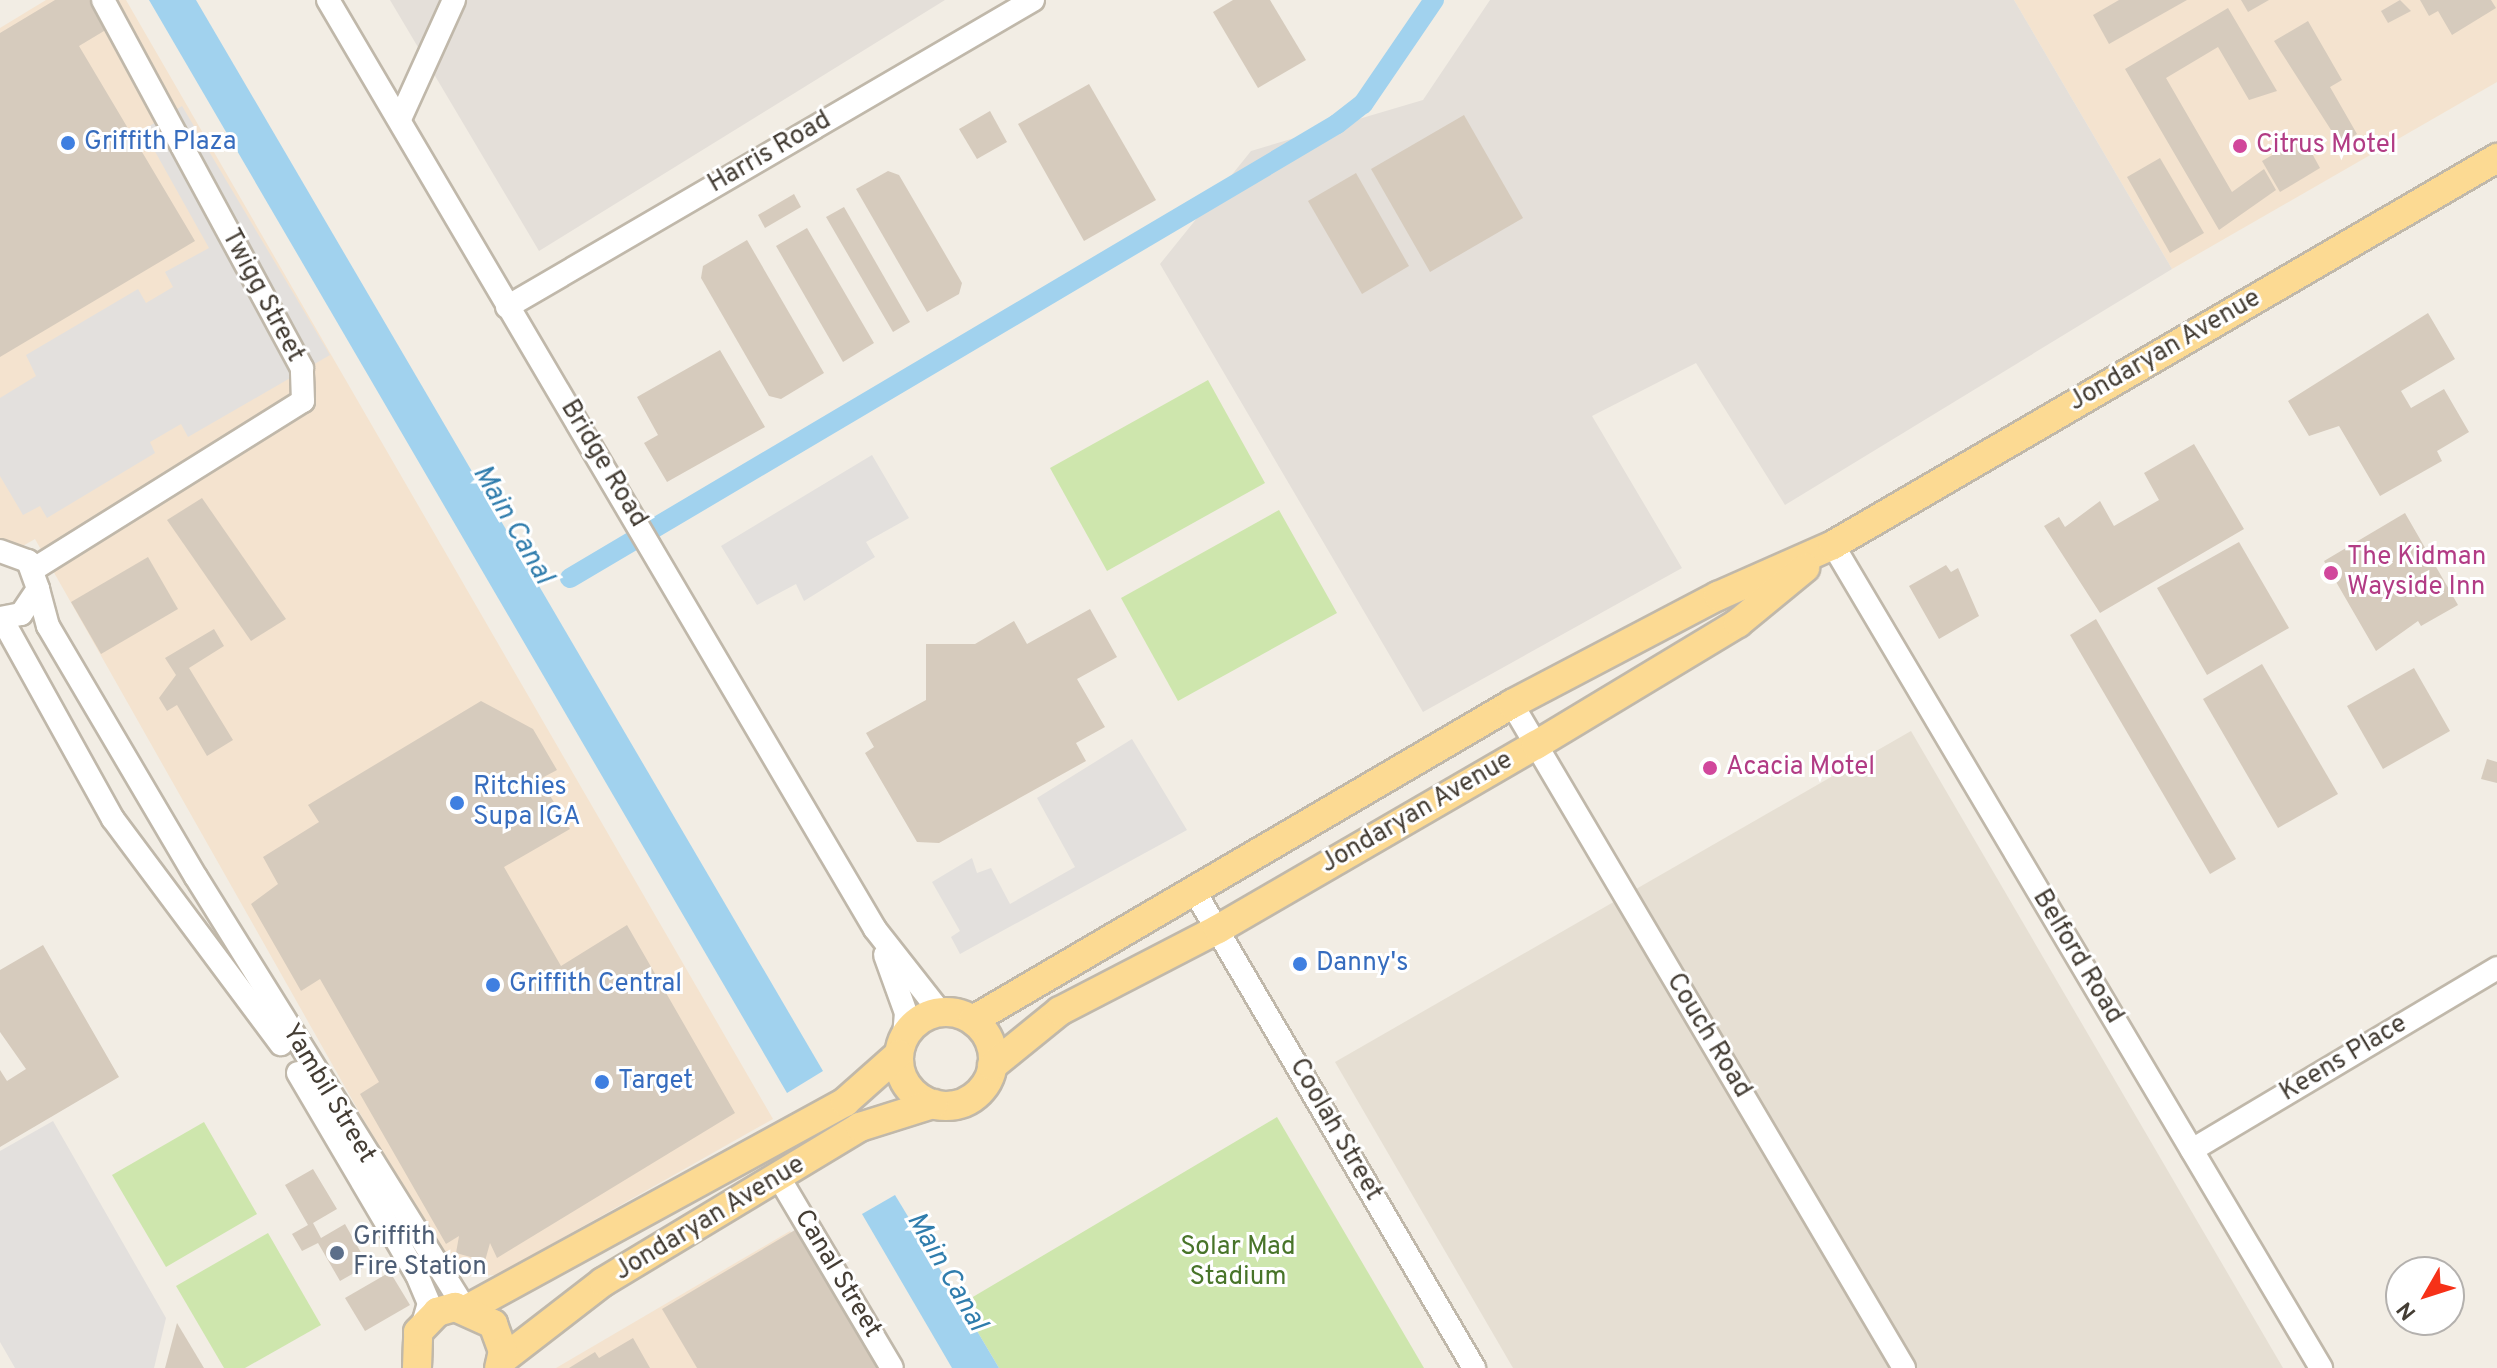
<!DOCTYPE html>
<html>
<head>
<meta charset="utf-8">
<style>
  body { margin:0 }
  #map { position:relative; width:2497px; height:1368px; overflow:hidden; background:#f2ede4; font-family:Overpass,sans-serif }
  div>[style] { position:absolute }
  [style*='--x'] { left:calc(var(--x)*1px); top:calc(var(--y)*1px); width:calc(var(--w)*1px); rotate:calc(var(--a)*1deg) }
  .residential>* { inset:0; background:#e6dfd3 }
  .commercial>* { inset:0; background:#f4e3cf }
  .industrial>* { inset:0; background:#e4dfd9 }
  .green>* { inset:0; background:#cee6ad }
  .parking>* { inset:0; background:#e3e0dd }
  .water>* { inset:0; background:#a1d2ee }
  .canal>* { height:20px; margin:-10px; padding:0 10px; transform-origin:10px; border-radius:10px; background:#a1d2ee }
  .building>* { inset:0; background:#d6cbbd }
  .roads { filter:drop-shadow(2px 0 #c0b8aa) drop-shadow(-2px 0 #c0b8aa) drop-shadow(0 2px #c0b8aa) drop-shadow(0 -2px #c0b8aa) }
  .minor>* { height:22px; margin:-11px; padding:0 11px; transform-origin:11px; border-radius:11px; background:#fff }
  .major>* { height:28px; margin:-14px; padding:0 14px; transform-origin:14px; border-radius:14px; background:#fcda93 }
  .major>.ring { margin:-14px; padding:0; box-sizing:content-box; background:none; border:28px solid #fcda93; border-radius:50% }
  .dots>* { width:22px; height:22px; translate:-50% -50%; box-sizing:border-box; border:4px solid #fff; border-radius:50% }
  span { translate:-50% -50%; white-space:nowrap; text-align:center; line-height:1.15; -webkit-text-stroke:6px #fff; paint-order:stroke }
  .shop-label { font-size:26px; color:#366cbe }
  .left { translate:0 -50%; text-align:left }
  .hotel-label { font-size:26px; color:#b23c85 }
  .street-label { font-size:26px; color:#443d34 }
  .service-label { font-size:26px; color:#4e5e75 }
  .park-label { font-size:26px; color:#487429 }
  .water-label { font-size:28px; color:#307dad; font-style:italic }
  .north { position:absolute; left:2385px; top:1256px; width:80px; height:80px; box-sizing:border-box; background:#fff; border:2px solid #b4b1ae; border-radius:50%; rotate:231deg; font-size:22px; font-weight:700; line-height:32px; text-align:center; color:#443d34 }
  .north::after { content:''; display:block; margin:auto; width:28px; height:36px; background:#f63118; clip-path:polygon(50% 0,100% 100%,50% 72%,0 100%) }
</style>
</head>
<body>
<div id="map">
  <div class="residential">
    <i style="clip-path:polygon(1911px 731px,2283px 1368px,1513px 1368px,1335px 1062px)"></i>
  </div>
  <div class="commercial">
    <i style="clip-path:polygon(46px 0,126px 0,773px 1119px,497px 1275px,468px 1276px,435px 1246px,35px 539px,0 559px,0 28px)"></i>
    <i style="clip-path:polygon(2014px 0,2497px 0,2497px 82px,2172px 269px)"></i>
    <i style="clip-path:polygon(790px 1231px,871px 1368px,556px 1368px)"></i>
  </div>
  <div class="industrial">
    <i style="clip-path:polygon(390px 0,945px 0,539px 251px)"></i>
    <i style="clip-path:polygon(1490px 0,2014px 0,2172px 269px,1785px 505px,1696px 363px,1592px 416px,1682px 568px,1423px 712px,1160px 264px,1251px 151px,1423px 100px)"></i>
  </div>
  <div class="green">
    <i style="clip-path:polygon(1208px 380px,1265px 483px,1107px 571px,1050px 468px)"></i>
    <i style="clip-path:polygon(1279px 510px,1337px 613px,1178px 701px,1121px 598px)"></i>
    <i style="clip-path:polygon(1277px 1117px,1424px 1368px,999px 1368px,961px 1304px)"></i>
    <i style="clip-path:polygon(204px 1122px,257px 1214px,166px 1267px,112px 1175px)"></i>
    <i style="clip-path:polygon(268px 1233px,321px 1325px,245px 1368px,224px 1368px,176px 1286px)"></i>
  </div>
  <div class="parking">
    <i style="clip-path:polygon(182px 106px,330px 355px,188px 437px,181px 424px,150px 442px,155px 453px,47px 518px,40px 506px,23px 515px,0 476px,0 398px,36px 376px,26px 355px,138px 289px,146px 303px,173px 287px,165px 272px,209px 248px,143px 130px)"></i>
    <i style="clip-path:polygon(872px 455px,909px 518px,866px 542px,875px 557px,804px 601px,796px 584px,757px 605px,721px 546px)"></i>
    <i style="clip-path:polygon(1132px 739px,1187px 830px,960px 954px,951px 937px,960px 931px,932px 882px,972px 858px,977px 873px,991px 868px,1010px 904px,1075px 867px,1037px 798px)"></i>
    <i style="clip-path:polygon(53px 1121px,166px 1318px,154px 1368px,15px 1368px,0 1342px,0 1151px)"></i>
  </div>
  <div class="water">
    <i style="clip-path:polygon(149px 0,196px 0,823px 1071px,787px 1093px)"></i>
    <i style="clip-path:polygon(895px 1195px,961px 1304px,999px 1368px,952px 1368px,862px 1214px)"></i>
  </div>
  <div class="canal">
    <i style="--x:570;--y:578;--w:891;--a:-30.62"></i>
    <i style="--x:1337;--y:124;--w:33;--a:-38"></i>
    <i style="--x:1363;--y:104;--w:126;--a:-55.7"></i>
  </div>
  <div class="building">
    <i style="clip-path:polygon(55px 0,92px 0,109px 28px,79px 46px,195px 241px,0 357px,0 33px)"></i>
    <i style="clip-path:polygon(1233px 0,1270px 0,1306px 60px,1258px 88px,1213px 12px)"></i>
    <i style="clip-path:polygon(2119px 0,2187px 0,2109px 44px,2093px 15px)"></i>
    <i style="clip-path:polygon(2241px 0,2269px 0,2248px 12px)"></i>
    <i style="clip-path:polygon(2400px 0,2411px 11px,2388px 23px,2381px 11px)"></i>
    <i style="clip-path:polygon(2420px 0,2491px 0,2496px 8px,2452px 35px,2438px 11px,2429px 16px)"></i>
    <i style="clip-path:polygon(2228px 8px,2277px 91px,2249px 100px,2218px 47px,2166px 78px,2232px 192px,2264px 169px,2276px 190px,2219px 230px,2125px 69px)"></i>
    <i style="clip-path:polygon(2308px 21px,2342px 80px,2330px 87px,2357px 134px,2340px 144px,2274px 41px)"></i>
    <i style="clip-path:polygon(1089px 84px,1156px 200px,1084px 241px,1018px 124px)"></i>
    <i style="clip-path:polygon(990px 111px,1007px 142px,977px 159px,959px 129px)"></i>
    <i style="clip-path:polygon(1464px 115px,1523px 218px,1430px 272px,1371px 169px)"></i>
    <i style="clip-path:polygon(2303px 137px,2320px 168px,2280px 192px,2262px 161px)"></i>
    <i style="clip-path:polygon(2160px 158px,2204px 233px,2170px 253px,2127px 177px)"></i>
    <i style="clip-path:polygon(888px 171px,899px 175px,962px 283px,959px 294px,927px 312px,856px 189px)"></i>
    <i style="clip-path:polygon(1356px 173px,1409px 266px,1362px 294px,1308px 201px)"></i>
    <i style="clip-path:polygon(794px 194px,801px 207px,765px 228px,758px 215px)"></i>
    <i style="clip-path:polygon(844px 207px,910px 322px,893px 332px,826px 217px)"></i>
    <i style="clip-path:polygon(807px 228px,874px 343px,843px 362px,776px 246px)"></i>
    <i style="clip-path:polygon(747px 240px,824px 373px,781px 399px,769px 396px,701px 278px,703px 266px)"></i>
    <i style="clip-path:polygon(2428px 313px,2455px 359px,2401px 391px,2411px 408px,2444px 389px,2469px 432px,2437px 451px,2442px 461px,2380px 496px,2339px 426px,2309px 436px,2288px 401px)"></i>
    <i style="clip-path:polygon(720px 350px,765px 427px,667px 482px,644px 443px,658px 435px,637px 397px)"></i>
    <i style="clip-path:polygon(2194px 444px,2244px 529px,2100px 613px,2044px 526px,2059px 517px,2065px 527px,2100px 501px,2114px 526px,2159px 500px,2144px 473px)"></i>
    <i style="clip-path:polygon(202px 498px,286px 619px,251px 641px,167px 520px)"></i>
    <i style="clip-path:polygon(2405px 513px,2458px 605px,2421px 626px,2418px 621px,2376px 651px,2324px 561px)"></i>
    <i style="clip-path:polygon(2239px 542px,2289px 628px,2207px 675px,2157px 588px)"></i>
    <i style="clip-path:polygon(148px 557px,178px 609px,101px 654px,71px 602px)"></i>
    <i style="clip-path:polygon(1946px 565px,1951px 572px,1958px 568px,1979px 616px,1939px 639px,1909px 586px)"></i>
    <i style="clip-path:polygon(1090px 609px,1117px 657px,1077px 679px,1105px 727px,1076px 743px,1086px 761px,939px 843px,917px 842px,865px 753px,874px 747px,866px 733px,926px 700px,926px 644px,975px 644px,1014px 621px,1027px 644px)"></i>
    <i style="clip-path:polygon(2096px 619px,2236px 859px,2210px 874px,2070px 635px)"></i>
    <i style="clip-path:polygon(214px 629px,224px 646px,189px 668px,233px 740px,207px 756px,177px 705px,167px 711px,159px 698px,176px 675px,165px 658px)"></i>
    <i style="clip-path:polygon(2262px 664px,2338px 794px,2278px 828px,2203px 699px)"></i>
    <i style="clip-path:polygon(2414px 668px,2450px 731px,2383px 769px,2347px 706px)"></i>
    <i style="clip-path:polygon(481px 701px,533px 729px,557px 770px,540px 779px,570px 829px,504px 867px,561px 966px,627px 925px,735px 1113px,497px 1258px,490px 1243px,485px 1261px,456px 1253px,459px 1236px,446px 1244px,360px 1094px,379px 1082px,320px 979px,301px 991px,251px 904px,278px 884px,263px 857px,319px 822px,308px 805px)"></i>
    <i style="clip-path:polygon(2487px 759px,2497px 762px,2497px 783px,2481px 779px)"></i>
    <i style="clip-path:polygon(43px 945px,119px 1077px,0 1147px,0 1070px,7px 1081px,26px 1069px,0 1032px,0 970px)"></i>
    <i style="clip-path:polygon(313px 1169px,337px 1209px,313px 1223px,321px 1238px,345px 1224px,368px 1265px,340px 1281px,318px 1243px,302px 1251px,292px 1234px,308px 1225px,285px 1185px)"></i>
    <i style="clip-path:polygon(795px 1230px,878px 1368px,697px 1368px,662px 1309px)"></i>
    <i style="clip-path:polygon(390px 1272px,410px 1305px,365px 1331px,345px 1298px)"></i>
    <i style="clip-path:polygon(177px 1323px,204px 1368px,165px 1368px)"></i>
    <i style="clip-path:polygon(633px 1338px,650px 1368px,569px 1368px,595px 1352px,599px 1358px)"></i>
  </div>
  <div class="roads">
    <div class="minor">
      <i style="--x:328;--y:0;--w:1078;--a:59.51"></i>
      <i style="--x:875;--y:929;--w:105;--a:51.9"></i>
      <i style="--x:400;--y:119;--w:131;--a:-65.6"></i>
      <i style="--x:507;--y:307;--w:609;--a:-30.27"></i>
      <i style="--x:1833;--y:545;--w:957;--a:59.33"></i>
      <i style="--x:0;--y:551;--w:30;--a:20"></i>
      <i style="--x:28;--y:561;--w:30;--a:70"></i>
      <i style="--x:38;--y:589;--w:30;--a:124"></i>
      <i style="--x:21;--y:614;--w:21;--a:169"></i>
      <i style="--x:34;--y:569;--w:317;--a:-32"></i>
      <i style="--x:303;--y:401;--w:33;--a:-92"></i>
      <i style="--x:302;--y:368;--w:418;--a:-118.4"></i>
      <i style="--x:38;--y:589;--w:38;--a:75"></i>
      <i style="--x:48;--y:626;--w:291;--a:59.5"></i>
      <i style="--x:196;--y:877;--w:507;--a:58.07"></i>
      <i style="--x:2;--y:619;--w:229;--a:61"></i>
      <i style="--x:113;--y:819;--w:281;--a:53.3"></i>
      <i style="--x:1512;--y:704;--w:771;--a:59.44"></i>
      <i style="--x:1195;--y:892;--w:552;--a:59.62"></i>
      <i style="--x:885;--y:955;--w:62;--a:70.1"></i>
      <i style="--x:906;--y:1013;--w:25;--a:95"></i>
      <i style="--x:298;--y:1073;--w:234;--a:59.5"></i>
      <i style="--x:417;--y:1275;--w:30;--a:67"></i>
      <i style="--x:429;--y:1303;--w:22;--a:106"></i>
      <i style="--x:2192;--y:1150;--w:355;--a:-30.8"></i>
      <i style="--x:781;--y:1181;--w:217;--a:59.3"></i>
    </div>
    <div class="major">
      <i class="ring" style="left:899px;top:1012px;width:66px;height:66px"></i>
      <i style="--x:973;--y:1020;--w:625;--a:-30.38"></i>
      <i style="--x:1512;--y:704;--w:233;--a:-27.7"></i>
      <i style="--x:1718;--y:596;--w:126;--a:-23.9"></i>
      <i style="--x:1833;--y:545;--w:769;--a:-30.23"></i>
      <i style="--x:992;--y:1066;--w:87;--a:-39"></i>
      <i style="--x:1060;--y:1011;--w:178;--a:-27.4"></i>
      <i style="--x:1218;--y:929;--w:367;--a:-30.1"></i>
      <i style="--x:1536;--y:745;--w:236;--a:-31.1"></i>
      <i style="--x:1738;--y:623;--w:87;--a:-39.4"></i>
      <i style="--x:469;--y:1308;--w:429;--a:-28.7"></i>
      <i style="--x:845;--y:1102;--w:72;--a:-41.6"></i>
      <i style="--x:502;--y:1360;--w:128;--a:-37.7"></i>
      <i style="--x:603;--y:1282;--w:300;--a:-31.1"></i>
      <i style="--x:860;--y:1127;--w:77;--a:-17.5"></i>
      <i style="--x:417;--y:1368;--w:36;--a:-88"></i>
      <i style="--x:418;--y:1332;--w:28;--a:-46"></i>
      <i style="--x:437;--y:1312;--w:19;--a:-16"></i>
      <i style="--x:455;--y:1307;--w:42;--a:24.1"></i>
      <i style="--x:493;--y:1324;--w:29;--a:70"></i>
      <i style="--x:503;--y:1351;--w:17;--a:103"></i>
    </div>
  </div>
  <div class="dots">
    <i style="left:68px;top:143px;background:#3f7fe0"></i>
    <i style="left:2240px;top:146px;background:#d1479c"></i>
    <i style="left:2331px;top:573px;background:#d1479c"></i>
    <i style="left:1710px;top:768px;background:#d1479c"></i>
    <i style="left:457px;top:803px;background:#3f7fe0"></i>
    <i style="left:1300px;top:964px;background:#3f7fe0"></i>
    <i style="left:493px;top:985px;background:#3f7fe0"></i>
    <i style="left:602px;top:1082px;background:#3f7fe0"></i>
    <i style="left:337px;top:1253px;background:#5c6f8a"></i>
  </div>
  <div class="shop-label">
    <span class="left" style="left:84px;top:143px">Griffith Plaza</span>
    <span class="left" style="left:473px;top:803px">Ritchies<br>Supa IGA</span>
    <span class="left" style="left:1316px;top:964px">Danny's</span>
    <span class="left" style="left:509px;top:985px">Griffith Central</span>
    <span class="left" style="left:618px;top:1082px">Target</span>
  </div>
  <div class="hotel-label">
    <span class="left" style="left:2256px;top:146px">Citrus Motel</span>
    <span class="left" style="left:2347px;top:573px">The Kidman<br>Wayside Inn</span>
    <span class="left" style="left:1726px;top:768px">Acacia Motel</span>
  </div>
  <div class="street-label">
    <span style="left:770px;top:153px;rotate:-30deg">Harris Road</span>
    <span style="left:262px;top:296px;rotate:62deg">Twigg Street</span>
    <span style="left:2165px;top:351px;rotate:-30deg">Jondaryan Avenue</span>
    <span style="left:603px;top:464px;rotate:59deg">Bridge Road</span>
    <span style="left:1417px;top:813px;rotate:-30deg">Jondaryan Avenue</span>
    <span style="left:2077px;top:957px;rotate:59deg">Belford Road</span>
    <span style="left:1708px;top:1036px;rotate:59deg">Couch Road</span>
    <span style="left:2344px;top:1059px;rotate:-31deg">Keens Place</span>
    <span style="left:328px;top:1094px;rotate:59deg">Yambil Street</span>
    <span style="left:1335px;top:1130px;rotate:60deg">Coolah Street</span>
    <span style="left:710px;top:1219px;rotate:-31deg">Jondaryan Avenue</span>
    <span style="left:837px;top:1274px;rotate:59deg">Canal Street</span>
  </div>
  <div class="service-label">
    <span class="left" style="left:353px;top:1253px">Griffith<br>Fire Station</span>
  </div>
  <div class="park-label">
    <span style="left:1238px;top:1263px">Solar Mad<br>Stadium</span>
  </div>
  <div class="water-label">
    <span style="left:512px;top:525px;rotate:60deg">Main Canal</span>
    <span style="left:946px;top:1272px;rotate:60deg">Main Canal</span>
  </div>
  <div class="north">N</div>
</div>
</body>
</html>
